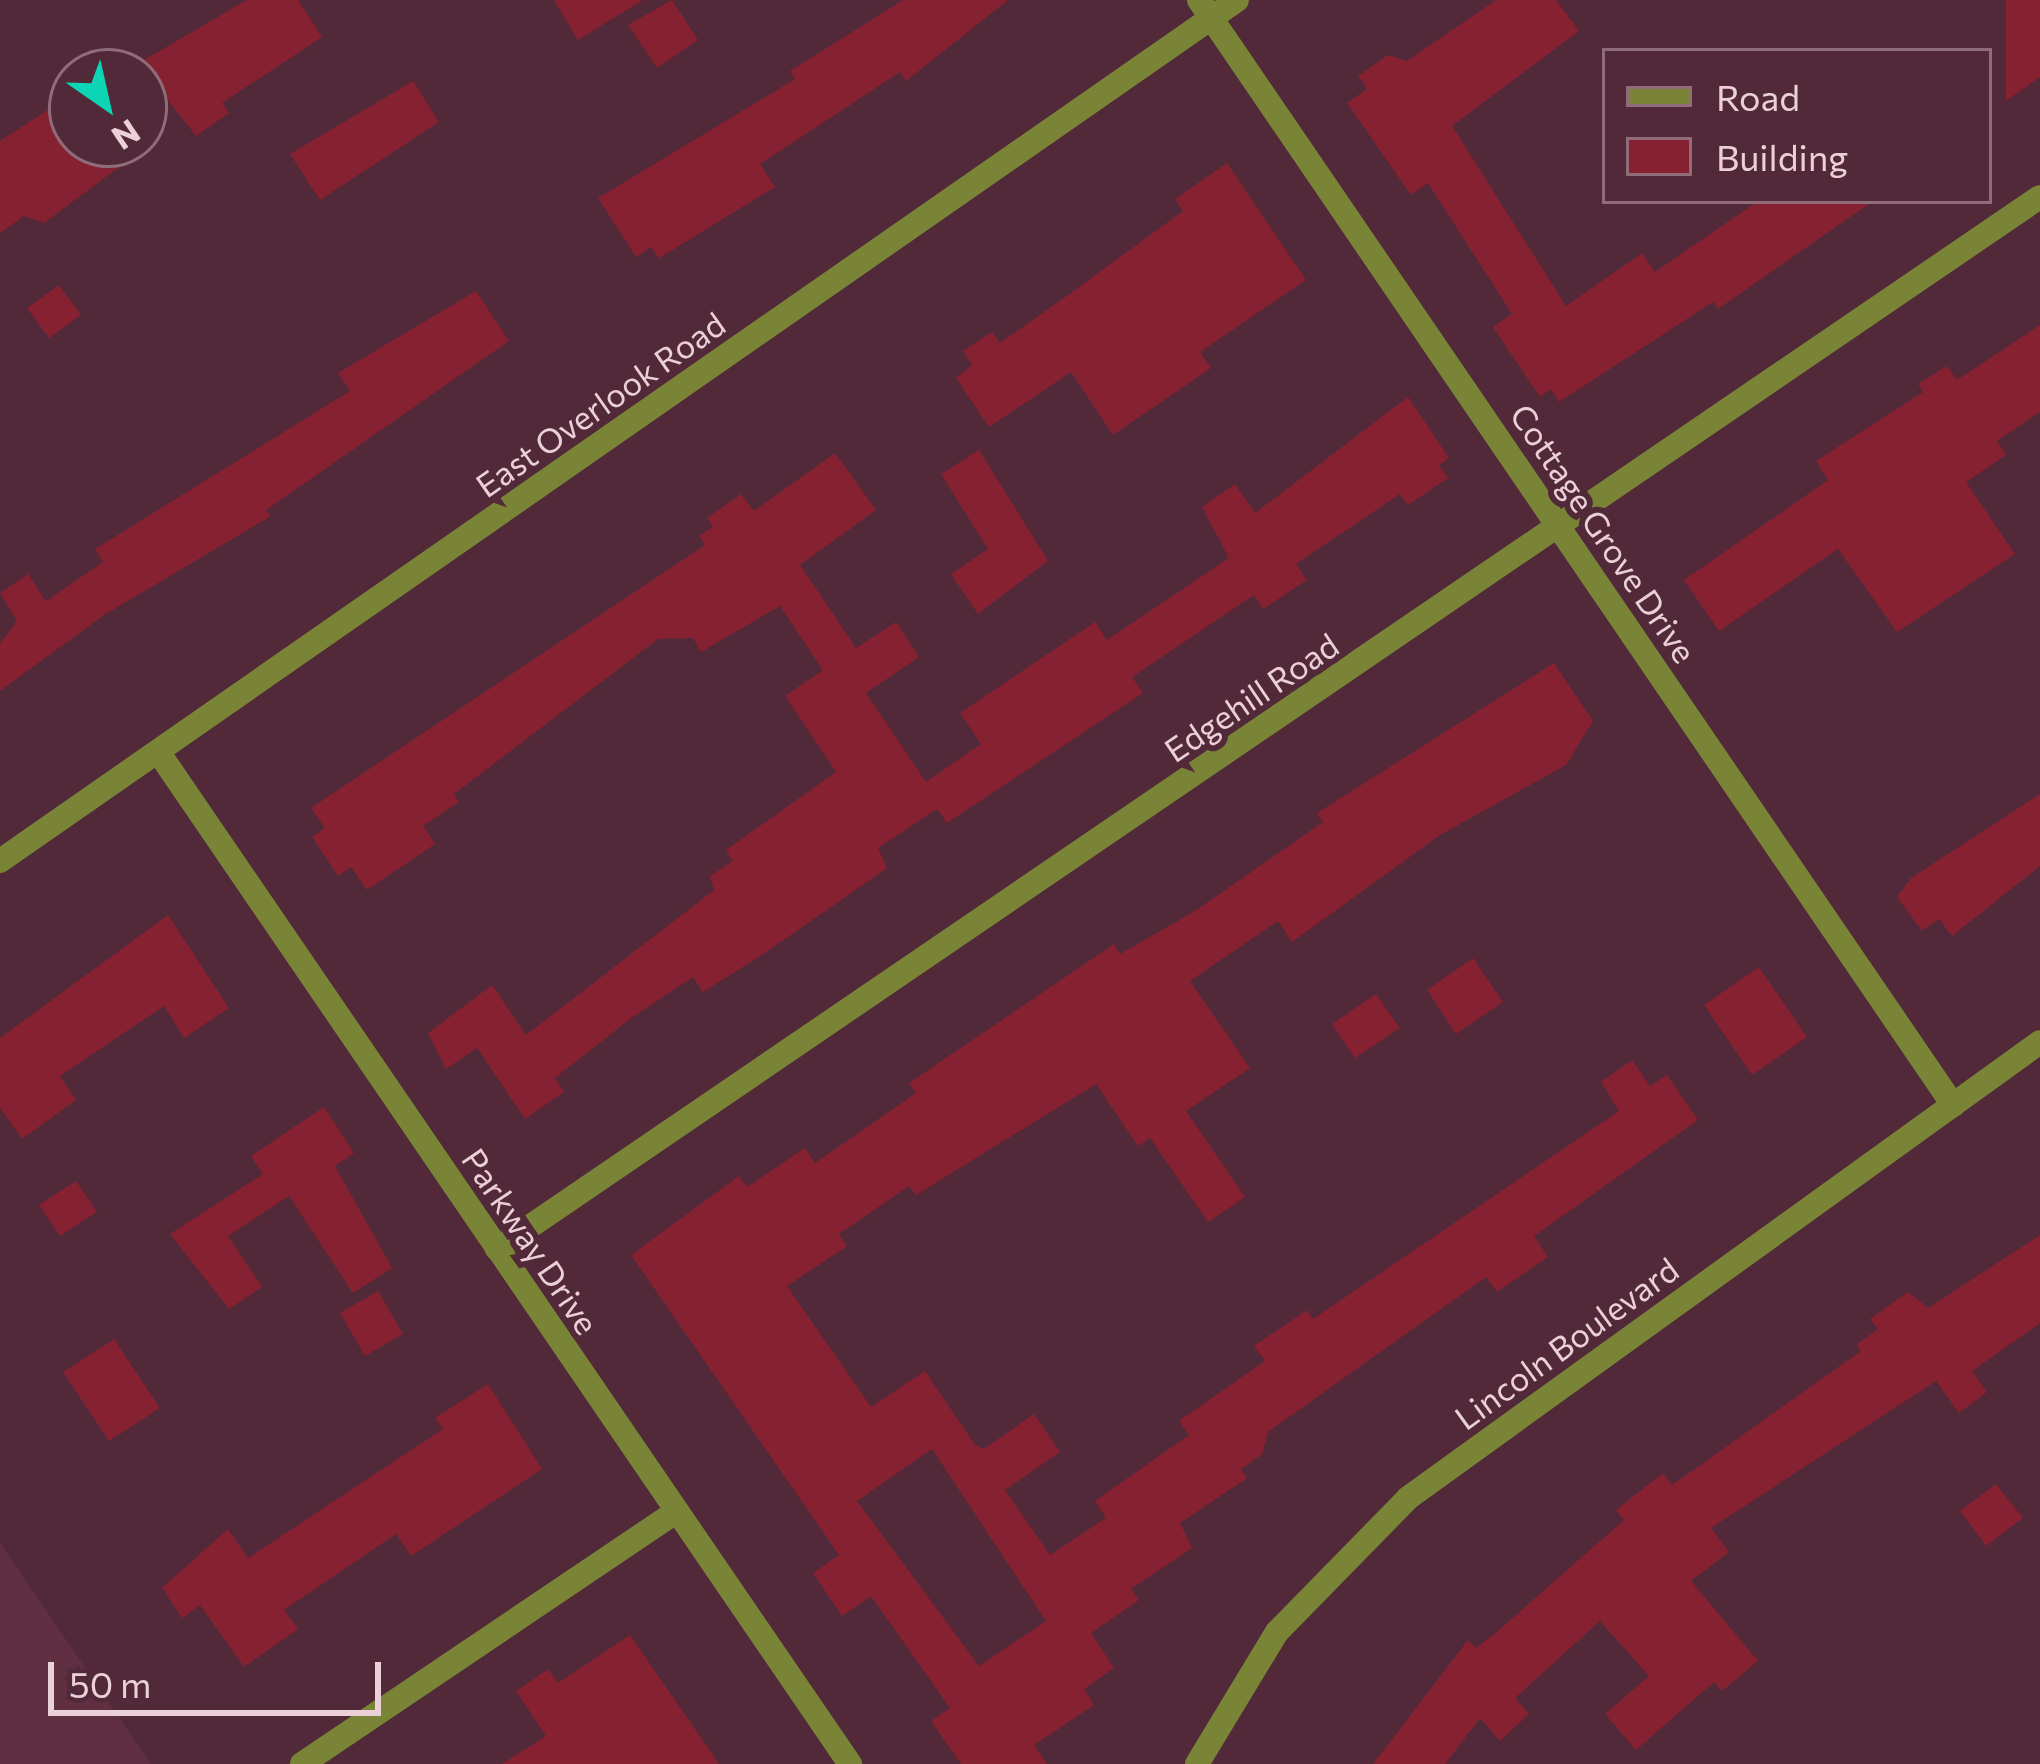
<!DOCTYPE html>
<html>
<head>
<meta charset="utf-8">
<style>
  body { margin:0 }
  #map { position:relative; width:2040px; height:1764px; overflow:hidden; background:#522939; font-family:Commissioner,sans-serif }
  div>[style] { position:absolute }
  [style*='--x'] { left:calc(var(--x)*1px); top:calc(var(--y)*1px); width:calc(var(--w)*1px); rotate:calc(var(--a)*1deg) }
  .built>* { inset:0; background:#602f42 }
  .building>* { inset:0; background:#862131 }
  .minor>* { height:24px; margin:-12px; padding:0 12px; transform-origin:12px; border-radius:12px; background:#798437 }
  span { translate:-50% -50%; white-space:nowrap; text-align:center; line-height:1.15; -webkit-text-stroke:12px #522939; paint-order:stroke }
  .street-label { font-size:33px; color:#ebd0d9 }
  .legend { position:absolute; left:1602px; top:48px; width:390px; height:156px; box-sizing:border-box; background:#522939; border:3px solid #8f6c79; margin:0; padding:15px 21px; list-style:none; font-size:36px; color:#ebd0d9 }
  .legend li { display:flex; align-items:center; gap:24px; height:60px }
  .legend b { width:60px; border:3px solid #8f6c79 }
  .north { position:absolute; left:48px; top:48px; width:120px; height:120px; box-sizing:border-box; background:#522939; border:3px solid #8f6c79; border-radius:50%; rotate:146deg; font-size:33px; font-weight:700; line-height:48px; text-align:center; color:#ebd0d9 }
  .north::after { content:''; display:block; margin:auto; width:42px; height:54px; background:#0bd5b5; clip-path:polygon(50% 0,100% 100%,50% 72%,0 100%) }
  .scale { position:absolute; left:48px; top:1662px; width:333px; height:54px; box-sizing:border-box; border:6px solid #ebd0d9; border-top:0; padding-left:15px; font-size:36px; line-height:42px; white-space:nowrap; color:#ebd0d9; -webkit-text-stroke:9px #522939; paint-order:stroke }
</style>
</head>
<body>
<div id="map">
  <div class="built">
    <i style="clip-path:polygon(0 1543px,142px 1751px,151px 1764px,0 1764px)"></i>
  </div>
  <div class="building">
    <i style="clip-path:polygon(247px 0,298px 0,322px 37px,222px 103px,229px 113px,196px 136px,139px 63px)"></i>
    <i style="clip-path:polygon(554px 0,643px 0,578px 40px)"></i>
    <i style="clip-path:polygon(672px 0,698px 40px,657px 68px,628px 25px)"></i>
    <i style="clip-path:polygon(903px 0,1008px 0,906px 81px,900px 72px,760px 164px,775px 187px,659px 258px,651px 247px,636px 257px,598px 198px,795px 79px,790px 71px)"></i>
    <i style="clip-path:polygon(1496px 0,1556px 0,1579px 31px,1452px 126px,1566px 306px,1642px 253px,1655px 272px,1758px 201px,1873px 201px,1718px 309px,1713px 302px,1559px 402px,1551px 389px,1540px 397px,1493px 327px,1512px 314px,1428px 183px,1411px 195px,1347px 103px,1367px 89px,1358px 76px,1388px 55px,1407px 61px)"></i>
    <i style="clip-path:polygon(2006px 0,2040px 0,2040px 77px,2006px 101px)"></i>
    <i style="clip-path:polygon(413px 81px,439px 122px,320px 200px,290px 154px)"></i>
    <i style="clip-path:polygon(72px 94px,72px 144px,150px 144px,44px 223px,24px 216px,0 233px,0 141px)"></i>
    <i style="clip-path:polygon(1227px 163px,1306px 280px,1200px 352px,1211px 368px,1113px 435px,1071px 372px,989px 427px,956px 378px,972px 365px,963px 351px,992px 332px,1000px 343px,1068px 295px,1183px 211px,1175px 199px)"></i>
    <i style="clip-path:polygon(59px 285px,81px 315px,49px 338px,27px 308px)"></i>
    <i style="clip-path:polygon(476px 291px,509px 341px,266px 510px,271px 516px,104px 615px,0 691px,0 643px,17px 621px,0 593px,28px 574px,46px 601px,103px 562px,95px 549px,350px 391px,338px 373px)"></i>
    <i style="clip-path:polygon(2040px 325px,2040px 412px,1997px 441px,2006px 455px,1966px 482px,2015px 554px,1897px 632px,1838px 549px,1719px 631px,1684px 580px,1828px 480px,1816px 461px,1923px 392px,1918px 384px,1947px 366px,1957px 380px)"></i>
    <i style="clip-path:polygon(1408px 397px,1449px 458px,1439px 465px,1448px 478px,1408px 505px,1400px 494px,1296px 564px,1307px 580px,1263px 609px,1254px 595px,1132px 677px,1143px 693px,947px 823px,937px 809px,878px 848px,887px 868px,762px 955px,703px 992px,693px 977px,630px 1019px,555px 1078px,564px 1092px,525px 1119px,477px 1048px,446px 1069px,428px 1033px,492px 985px,526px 1035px,714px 890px,710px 876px,733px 861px,726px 850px,836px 772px,785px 696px,823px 670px,780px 606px,701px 652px,693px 638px,658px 639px,454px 794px,459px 802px,423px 826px,435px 844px,367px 890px,351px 867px,338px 876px,312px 837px,325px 828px,311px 808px,705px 545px,699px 536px,713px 527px,707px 518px,741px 494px,754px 511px,835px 453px,876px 510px,800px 565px,856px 648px,896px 622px,919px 657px,866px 693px,926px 782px,981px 744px,960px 713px,1095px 622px,1107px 640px,1229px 558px,1202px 507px,1235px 484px,1255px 513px)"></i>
    <i style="clip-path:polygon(979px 450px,1048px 561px,978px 614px,951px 574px,988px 549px,941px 474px)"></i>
    <i style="clip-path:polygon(evenodd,1554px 663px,1593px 721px,1566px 765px,1440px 835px,1292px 942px,1278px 921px,1190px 981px,1250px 1068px,1186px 1111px,1245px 1197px,1208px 1222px,1150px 1138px,1138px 1146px,1096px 1084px,916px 1195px,909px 1186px,839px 1234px,847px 1246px,787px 1286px,871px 1407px,925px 1371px,975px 1445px,984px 1449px,1034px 1414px,1060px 1452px,1005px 1490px,1050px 1555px,1106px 1518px,1095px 1501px,1189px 1435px,1179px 1421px,1265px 1361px,1254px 1346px,1307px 1310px,1313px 1319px,1619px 1111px,1601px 1082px,1632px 1060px,1650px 1086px,1667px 1075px,1698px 1120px,1534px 1236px,1548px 1257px,1497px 1292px,1486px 1277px,1268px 1432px,1262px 1454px,1241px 1469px,1247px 1478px,1180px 1523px,1192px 1548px,1131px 1589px,1139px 1600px,1091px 1633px,1114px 1668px,1084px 1689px,1094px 1705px,1034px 1745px,1047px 1764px,961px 1764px,931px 1721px,950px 1708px,871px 1596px,842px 1616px,813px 1573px,839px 1555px,631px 1255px,739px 1176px,747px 1187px,805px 1148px,815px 1163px,916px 1093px,909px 1083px,1114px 944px,1120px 954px,1195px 911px,1323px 822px,1317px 813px,1554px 663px,932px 1449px,1046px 1621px,979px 1666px,857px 1501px,932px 1449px)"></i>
    <i style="clip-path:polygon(2040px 794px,2040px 866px,1952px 936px,1939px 919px,1922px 931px,1897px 897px,1911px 878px)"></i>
    <i style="clip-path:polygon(168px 915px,229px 1008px,184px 1038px,164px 1006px,60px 1076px,76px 1100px,22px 1139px,0 1108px,0 1038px)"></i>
    <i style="clip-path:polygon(1473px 958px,1503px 1002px,1456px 1034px,1427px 990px)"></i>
    <i style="clip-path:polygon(1759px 967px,1807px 1037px,1752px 1075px,1704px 1005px)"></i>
    <i style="clip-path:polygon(1376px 994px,1400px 1028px,1355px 1058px,1332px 1024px)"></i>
    <i style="clip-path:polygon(324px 1107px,354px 1153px,335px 1166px,392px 1268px,353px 1293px,289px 1196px,228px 1236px,262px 1287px,229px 1309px,170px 1234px,263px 1174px,251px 1156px)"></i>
    <i style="clip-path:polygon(76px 1181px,97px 1212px,60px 1236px,39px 1205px)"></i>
    <i style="clip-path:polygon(2040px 1235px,2040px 1323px,1972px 1371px,1987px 1392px,1959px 1413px,1936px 1381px,1711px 1528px,1729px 1552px,1691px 1581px,1758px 1661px,1722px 1691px,1714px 1682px,1636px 1750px,1605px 1714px,1649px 1676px,1600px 1621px,1515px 1698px,1529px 1714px,1500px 1741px,1480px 1718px,1445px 1764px,1373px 1764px,1468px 1640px,1476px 1648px,1498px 1631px,1624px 1520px,1616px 1510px,1663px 1473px,1672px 1485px,1861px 1351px,1856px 1345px,1878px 1329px,1870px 1319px,1908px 1292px,1928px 1308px)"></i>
    <i style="clip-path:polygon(378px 1291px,403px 1334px,365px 1356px,340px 1313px)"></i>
    <i style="clip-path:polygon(114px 1339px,160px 1408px,109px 1441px,63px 1372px)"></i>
    <i style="clip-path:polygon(488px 1384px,542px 1469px,411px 1556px,396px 1534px,284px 1610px,298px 1629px,244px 1667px,200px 1605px,182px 1618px,162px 1588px,228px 1529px,248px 1558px,443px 1429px,435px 1418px)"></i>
    <i style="clip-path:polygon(1996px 1484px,2023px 1518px,1986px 1546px,1960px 1511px)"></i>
    <i style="clip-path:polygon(630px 1635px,719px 1764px,502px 1764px,546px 1736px,516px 1691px,548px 1669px,558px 1683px)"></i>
  </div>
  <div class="minor">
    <i style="--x:1199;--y:0;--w:1338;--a:55.69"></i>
    <i style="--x:159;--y:753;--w:1225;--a:55.65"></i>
    <i style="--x:0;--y:861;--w:1507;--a:-34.84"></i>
    <i style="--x:497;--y:1249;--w:1867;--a:-34.29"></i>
    <i style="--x:302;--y:1764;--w:449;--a:-34"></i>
    <i style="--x:1197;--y:1764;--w:154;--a:-58.8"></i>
    <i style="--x:1277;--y:1632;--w:187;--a:-45.6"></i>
    <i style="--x:1408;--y:1498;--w:779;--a:-35.81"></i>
  </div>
  <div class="street-label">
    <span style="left:600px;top:404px;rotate:-35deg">East Overlook Road</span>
    <span style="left:1604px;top:533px;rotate:56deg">Cottage Grove Drive</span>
    <span style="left:1251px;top:697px;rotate:-34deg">Edgehill Road</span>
    <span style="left:531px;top:1241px;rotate:56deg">Parkway Drive</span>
    <span style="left:1566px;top:1343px;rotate:-36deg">Lincoln Boulevard</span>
  </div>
  <ul class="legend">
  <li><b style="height:15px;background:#798437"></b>Road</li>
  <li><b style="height:33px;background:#862131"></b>Building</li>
  </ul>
  <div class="north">N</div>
  <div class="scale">50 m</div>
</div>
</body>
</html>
